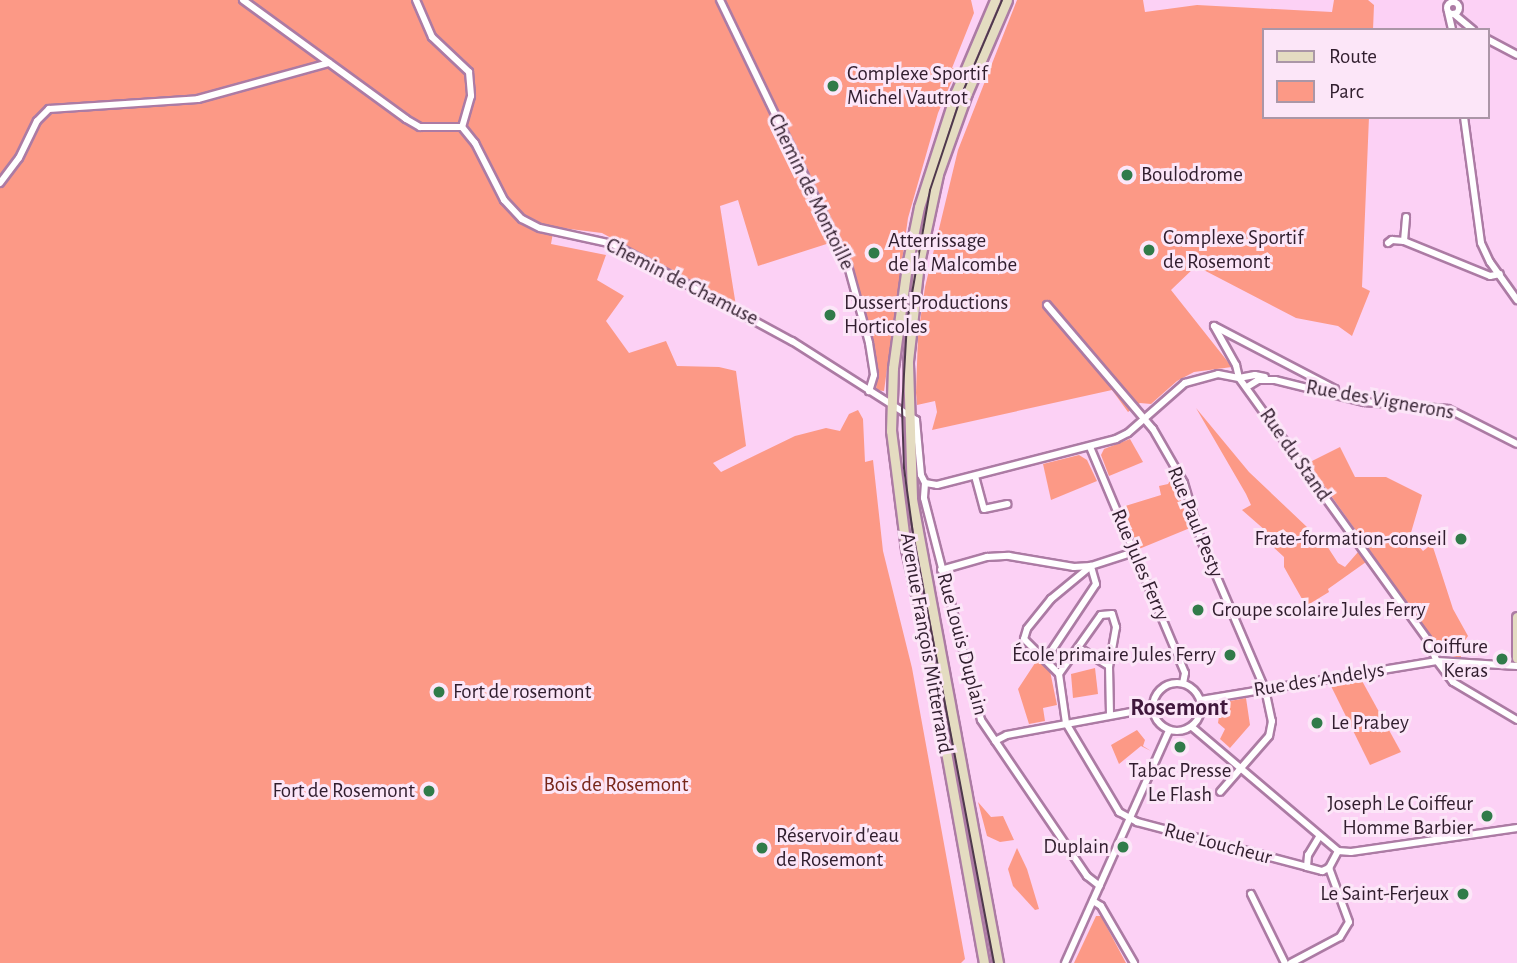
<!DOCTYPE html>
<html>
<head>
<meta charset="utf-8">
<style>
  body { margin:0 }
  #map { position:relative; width:1517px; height:963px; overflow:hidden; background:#fcd1f5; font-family:"Alegreya Sans",sans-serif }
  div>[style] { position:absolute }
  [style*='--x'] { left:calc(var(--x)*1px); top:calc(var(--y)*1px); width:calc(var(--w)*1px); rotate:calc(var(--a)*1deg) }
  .green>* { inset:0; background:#fc9986 }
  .roads { filter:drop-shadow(2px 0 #ac7ba4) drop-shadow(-2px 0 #ac7ba4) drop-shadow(0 2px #ac7ba4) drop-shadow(0 -2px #ac7ba4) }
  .street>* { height:6px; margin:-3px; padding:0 3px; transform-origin:3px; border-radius:3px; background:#fff }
  .street>.ring { margin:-3px; padding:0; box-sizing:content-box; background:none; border:6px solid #fff; border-radius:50% }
  .secondary>* { height:9px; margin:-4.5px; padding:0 4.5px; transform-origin:4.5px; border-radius:4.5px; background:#e4dcc1 }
  .tram>* { height:2px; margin:-1px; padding:0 1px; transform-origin:1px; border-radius:1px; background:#4f394c }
  .dots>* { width:19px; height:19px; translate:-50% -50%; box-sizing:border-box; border:4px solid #fce6f8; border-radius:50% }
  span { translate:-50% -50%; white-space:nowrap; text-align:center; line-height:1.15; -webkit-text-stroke:6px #fce6f8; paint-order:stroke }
  .poi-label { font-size:21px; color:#311e2e }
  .left { translate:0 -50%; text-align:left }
  .right { translate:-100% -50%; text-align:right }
  .street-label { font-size:21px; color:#311e2e }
  .park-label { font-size:21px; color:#772619 }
  .quarter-label { font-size:24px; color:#40183c; font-weight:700 }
  .legend { position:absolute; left:1262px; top:28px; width:228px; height:91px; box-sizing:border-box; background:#fce6f8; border:2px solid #ab96a7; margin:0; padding:9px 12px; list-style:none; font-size:21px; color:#311e2e }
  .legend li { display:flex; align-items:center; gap:14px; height:35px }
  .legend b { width:35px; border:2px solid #ab96a7 }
</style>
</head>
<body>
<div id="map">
  <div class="green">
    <i style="clip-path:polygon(0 0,971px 0,974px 13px,952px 68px,957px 69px,938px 113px,908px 218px,884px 391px,876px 390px,877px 372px,862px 300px,852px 267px,839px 240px,758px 266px,738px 200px,720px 206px,736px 306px,602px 233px,554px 227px,551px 244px,606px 255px,597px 280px,624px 296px,606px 321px,629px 353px,666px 341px,677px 366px,719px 367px,736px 371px,746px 446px,713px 463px,721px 472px,795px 436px,826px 428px,840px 431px,849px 414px,858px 410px,863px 419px,865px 462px,873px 460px,883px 551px,912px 668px,965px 959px,961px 963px,0 963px)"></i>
    <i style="clip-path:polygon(1017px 0,1143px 0,1145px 12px,1197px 5px,1332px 12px,1334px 0,1368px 0,1374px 5px,1373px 30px,1263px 30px,1263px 117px,1369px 117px,1362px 287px,1370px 291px,1352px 336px,1338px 326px,1296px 318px,1196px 266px,1171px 290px,1232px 367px,1194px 372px,1177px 381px,1151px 404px,1140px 403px,1128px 412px,1112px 390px,932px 430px,937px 412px,935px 401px,917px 405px,916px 393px,918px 336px,925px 287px,958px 150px)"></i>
    <i style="clip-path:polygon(1196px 408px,1249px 472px,1327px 546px,1338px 563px,1345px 567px,1358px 552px,1366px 562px,1328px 589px,1329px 592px,1306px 606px,1284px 567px,1284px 557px,1271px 545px,1273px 537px,1242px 510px,1251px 505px,1246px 494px)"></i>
    <i style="clip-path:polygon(1130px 439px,1143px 462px,1109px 476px,1101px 455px,1104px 449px)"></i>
    <i style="clip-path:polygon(1340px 447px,1355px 477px,1386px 477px,1422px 495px,1410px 536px,1423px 551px,1432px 544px,1453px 609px,1468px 636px,1461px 646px,1461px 658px,1443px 654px,1308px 463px)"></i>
    <i style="clip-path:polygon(1079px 455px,1087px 460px,1097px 481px,1051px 500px,1043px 464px)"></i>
    <i style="clip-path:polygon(1173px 476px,1190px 528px,1139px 549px,1122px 507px,1161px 495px,1159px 486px,1168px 484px)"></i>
    <i style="clip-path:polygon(1037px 660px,1050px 671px,1057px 705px,1043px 708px,1045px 721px,1029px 724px,1018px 689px)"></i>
    <i style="clip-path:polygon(1095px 668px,1098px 694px,1073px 698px,1071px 674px)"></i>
    <i style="clip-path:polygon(1361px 679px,1401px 752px,1370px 765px,1330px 684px)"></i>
    <i style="clip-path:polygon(1246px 698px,1250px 725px,1230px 748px,1220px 739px,1225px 729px,1218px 723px,1219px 716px,1230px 711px,1230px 701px)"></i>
    <i style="clip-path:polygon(1137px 730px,1145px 740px,1143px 746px,1151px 751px,1141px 746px,1119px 764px,1111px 745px)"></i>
    <i style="clip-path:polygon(978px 802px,991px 817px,1003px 816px,1014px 840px,1000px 842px,987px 836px)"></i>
    <i style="clip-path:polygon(1017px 848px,1027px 869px,1039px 909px,1035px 910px,1013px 886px,1008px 869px)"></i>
    <i style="clip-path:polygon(1096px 916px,1101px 916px,1126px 963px,1074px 963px)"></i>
  </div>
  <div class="roads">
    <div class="street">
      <i style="--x:243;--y:0;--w:202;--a:36.1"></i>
      <i style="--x:406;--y:119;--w:16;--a:30"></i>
      <i style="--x:420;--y:127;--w:42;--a:0"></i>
      <i style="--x:416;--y:0;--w:40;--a:66.6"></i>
      <i style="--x:432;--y:37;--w:51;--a:43.4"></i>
      <i style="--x:469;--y:72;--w:24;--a:85"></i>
      <i style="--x:471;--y:96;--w:32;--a:106"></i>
      <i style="--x:720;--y:0;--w:295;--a:64.3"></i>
      <i style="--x:848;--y:266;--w:80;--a:74.7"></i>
      <i style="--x:869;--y:343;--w:32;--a:81"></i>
      <i style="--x:874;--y:375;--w:17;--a:107"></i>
      <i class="ring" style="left:1447px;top:2px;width:6px;height:6px"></i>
      <i style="--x:1448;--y:12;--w:18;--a:77"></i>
      <i style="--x:1454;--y:14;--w:25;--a:40"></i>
      <i style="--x:1487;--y:39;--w:34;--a:28"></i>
      <i style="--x:1464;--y:117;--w:127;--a:82.3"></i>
      <i style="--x:1481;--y:243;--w:21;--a:65"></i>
      <i style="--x:1490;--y:262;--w:47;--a:54.6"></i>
      <i style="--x:462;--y:127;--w:21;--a:51"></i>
      <i style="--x:475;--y:143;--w:64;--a:63"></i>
      <i style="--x:504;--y:200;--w:26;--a:47"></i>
      <i style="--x:522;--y:219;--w:20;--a:27"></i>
      <i style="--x:540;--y:228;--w:75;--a:12.4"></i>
      <i style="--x:613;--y:244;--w:204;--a:28.5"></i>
      <i style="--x:792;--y:341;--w:147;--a:32.5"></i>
      <i style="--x:916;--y:420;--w:55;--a:84.8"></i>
      <i style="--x:921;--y:475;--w:9;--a:63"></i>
      <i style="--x:925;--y:483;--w:15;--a:94"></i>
      <i style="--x:924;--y:498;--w:229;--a:75.6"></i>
      <i style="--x:981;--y:720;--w:189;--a:55.8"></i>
      <i style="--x:1087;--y:876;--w:16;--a:38"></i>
      <i style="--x:0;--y:183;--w:31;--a:-53"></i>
      <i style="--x:19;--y:158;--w:41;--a:-64.1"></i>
      <i style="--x:37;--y:121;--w:17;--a:-45"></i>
      <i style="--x:49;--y:109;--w:149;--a:-3.8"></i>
      <i style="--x:198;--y:99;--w:136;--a:-15.4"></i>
      <i style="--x:1404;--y:241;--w:24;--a:-85"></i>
      <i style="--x:1388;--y:243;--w:5;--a:-37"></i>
      <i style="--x:1392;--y:240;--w:12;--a:5"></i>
      <i style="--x:1404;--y:241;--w:93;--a:22.1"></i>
      <i style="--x:1490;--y:276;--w:10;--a:-11"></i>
      <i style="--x:1047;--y:305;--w:163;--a:49.5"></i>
      <i style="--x:1153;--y:429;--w:62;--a:60.1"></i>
      <i style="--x:1184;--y:483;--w:59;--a:73.4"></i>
      <i style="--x:1201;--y:540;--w:162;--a:66.8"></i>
      <i style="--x:1265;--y:689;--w:33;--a:78"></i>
      <i style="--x:1272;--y:721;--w:15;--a:101"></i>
      <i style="--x:1269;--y:736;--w:74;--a:131.2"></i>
      <i style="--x:1214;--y:326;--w:136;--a:27.5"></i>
      <i style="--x:1335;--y:389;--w:6;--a:81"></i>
      <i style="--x:1214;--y:326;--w:45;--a:60.6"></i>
      <i style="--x:1236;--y:365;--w:13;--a:77"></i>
      <i style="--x:1239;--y:378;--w:16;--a:-11"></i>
      <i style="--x:1255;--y:375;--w:10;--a:11"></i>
      <i style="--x:1247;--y:387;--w:13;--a:-32"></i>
      <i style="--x:1258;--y:380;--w:17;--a:0"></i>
      <i style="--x:1275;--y:380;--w:92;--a:13.9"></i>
      <i style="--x:1364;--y:402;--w:84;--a:4.8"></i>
      <i style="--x:1448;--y:409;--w:77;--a:26.9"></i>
      <i style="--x:1090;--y:447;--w:245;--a:67.2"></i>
      <i style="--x:1185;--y:673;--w:10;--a:101"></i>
      <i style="--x:975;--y:476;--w:34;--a:75"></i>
      <i style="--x:984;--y:509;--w:24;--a:-12"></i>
      <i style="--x:925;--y:483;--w:12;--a:9"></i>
      <i style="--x:937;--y:485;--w:185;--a:-14.4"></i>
      <i style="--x:1116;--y:439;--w:13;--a:-27"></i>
      <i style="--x:1128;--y:433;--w:76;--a:-41.3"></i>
      <i style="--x:1185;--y:383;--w:34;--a:-15"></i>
      <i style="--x:1218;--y:374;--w:21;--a:11"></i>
      <i style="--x:1239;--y:378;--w:322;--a:54.2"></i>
      <i style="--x:1427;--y:639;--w:24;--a:66"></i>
      <i style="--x:1437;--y:661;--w:26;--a:53"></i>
      <i style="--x:1453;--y:682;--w:74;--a:30.7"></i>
      <i style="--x:941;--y:570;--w:48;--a:-15.8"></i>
      <i style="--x:987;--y:557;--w:22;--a:-3"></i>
      <i style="--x:1009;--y:556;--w:66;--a:9.6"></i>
      <i style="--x:1074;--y:567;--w:17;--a:-3"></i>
      <i style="--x:1091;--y:566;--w:45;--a:-18"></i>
      <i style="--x:1079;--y:648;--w:35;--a:31"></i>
      <i style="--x:1046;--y:659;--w:90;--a:-56.3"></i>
      <i style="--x:1096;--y:584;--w:19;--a:-106"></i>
      <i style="--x:1091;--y:566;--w:52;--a:140.5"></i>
      <i style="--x:1051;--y:599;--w:38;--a:129"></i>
      <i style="--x:1027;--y:629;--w:10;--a:107"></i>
      <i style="--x:1024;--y:639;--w:49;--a:45"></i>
      <i style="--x:1059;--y:674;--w:49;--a:81.9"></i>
      <i style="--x:1066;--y:723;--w:104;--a:59.2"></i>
      <i style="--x:1119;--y:812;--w:21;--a:29"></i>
      <i style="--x:1137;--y:822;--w:176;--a:14.8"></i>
      <i style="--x:1059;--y:674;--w:72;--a:-54.6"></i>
      <i style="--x:1101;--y:615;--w:11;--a:-5"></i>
      <i style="--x:1112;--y:614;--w:14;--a:73"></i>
      <i style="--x:1116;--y:627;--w:40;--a:100"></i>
      <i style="--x:1109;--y:666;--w:49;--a:88.8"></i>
      <i class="ring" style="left:1153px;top:683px;width:42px;height:42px"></i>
      <i style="--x:1201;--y:700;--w:239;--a:-9.4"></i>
      <i style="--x:1437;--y:661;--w:80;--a:3.6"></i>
      <i style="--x:1192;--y:727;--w:192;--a:40.3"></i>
      <i style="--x:1338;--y:851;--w:13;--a:4"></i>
      <i style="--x:1351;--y:852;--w:168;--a:-8.2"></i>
      <i style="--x:995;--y:741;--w:13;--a:-27"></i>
      <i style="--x:1007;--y:735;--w:148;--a:-10.5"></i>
      <i style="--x:1319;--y:837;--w:21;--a:121"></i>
      <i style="--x:1308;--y:855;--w:12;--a:95"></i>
      <i style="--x:1307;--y:867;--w:16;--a:15"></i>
      <i style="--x:1322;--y:871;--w:8;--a:-23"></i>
      <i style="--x:1329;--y:868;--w:19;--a:-62"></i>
      <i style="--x:1251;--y:894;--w:77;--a:63.8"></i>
      <i style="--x:1093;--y:901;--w:9;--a:32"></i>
      <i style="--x:1101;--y:906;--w:66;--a:59.9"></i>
      <i style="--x:1065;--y:963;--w:255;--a:-65.9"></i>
      <i style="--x:1291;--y:963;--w:55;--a:-28"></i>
      <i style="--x:1340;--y:937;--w:17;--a:-59"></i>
      <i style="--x:1349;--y:922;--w:58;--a:-110.3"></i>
    </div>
    <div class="secondary">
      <i style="--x:1517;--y:617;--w:41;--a:90"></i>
      <i style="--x:984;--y:963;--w:339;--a:-100.2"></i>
      <i style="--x:924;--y:629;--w:82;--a:-102.7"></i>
      <i style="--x:906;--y:549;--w:119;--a:-97.2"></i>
      <i style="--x:891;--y:431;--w:63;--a:-88.2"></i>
      <i style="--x:893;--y:368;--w:103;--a:-82.2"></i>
      <i style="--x:907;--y:266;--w:60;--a:-78.5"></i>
      <i style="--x:919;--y:207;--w:121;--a:-72.2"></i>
      <i style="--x:956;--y:92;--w:100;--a:-67"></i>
      <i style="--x:998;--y:963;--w:473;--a:-100.5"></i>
      <i style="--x:912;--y:498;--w:137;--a:-91.7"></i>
      <i style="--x:908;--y:361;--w:99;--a:-83.6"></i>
      <i style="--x:919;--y:263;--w:91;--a:-77.9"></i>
      <i style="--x:938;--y:174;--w:86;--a:-70.3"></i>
      <i style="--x:967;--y:93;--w:101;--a:-66.7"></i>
    </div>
  </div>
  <div class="tram">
    <i style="--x:994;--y:963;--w:437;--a:-100.7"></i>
    <i style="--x:913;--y:534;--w:67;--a:-97.8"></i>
    <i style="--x:904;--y:468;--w:59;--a:-91.9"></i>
    <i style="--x:902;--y:409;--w:87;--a:-86.7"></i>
    <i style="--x:907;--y:322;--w:134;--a:-80.1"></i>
    <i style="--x:930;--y:190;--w:101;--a:-71.6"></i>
    <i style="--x:962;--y:94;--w:102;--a:-66.9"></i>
  </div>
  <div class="dots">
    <i style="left:833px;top:86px;background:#307b49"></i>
    <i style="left:1127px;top:175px;background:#307b49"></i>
    <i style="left:1149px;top:250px;background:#307b49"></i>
    <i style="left:874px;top:253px;background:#307b49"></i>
    <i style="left:830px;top:315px;background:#307b49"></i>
    <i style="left:1461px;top:539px;background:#307b49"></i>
    <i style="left:1198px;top:610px;background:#307b49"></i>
    <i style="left:1230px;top:655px;background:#307b49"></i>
    <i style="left:1502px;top:659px;background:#307b49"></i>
    <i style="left:439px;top:692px;background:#307b49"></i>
    <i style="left:1317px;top:723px;background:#307b49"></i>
    <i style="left:1180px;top:747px;background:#307b49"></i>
    <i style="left:429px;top:791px;background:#307b49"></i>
    <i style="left:1487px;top:816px;background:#307b49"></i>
    <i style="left:1123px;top:847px;background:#307b49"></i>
    <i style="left:762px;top:848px;background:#307b49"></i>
    <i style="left:1463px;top:894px;background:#307b49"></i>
  </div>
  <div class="poi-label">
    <span class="left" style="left:847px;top:86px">Complexe Sportif<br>Michel Vautrot</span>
    <span class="left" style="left:1141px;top:175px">Boulodrome</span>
    <span class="left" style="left:1163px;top:250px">Complexe Sportif<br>de Rosemont</span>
    <span class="left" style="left:888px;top:253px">Atterrissage<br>de la Malcombe</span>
    <span class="left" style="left:844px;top:315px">Dussert Productions<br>Horticoles</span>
    <span class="right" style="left:1447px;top:539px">Frate-formation-conseil</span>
    <span class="left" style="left:1212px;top:610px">Groupe scolaire Jules Ferry</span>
    <span class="right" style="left:1488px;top:659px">Coiffure<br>Keras</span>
    <span class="right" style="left:1216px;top:655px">École primaire Jules Ferry</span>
    <span class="left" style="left:453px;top:692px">Fort de rosemont</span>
    <span class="left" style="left:1331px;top:723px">Le Prabey</span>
    <span style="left:1180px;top:783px">Tabac Presse<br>Le Flash</span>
    <span class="right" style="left:415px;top:791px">Fort de Rosemont</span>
    <span class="right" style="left:1473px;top:816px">Joseph Le Coiffeur<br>Homme Barbier</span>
    <span class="left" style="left:776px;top:848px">Réservoir d'eau<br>de Rosemont</span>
    <span class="right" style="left:1109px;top:847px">Duplain</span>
    <span class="right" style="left:1449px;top:894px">Le Saint-Ferjeux</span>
  </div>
  <div class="street-label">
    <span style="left:811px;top:192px;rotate:64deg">Chemin de Montoille</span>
    <span style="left:682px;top:282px;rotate:27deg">Chemin de Chamuse</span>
    <span style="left:1380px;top:400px;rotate:10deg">Rue des Vignerons</span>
    <span style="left:1295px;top:455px;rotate:55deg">Rue du Stand</span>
    <span style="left:1195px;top:522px;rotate:68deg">Rue Paul Pesty</span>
    <span style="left:1140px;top:565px;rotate:67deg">Rue Jules Ferry</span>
    <span style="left:926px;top:643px;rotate:80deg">Avenue François Mitterrand</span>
    <span style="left:962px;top:644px;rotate:75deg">Rue Louis Duplain</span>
    <span style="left:1319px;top:680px;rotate:-9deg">Rue des Andelys</span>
    <span style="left:1218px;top:844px;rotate:15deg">Rue Loucheur</span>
  </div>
  <div class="park-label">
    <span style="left:616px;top:785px">Bois de Rosemont</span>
  </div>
  <div class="quarter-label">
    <span style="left:1179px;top:709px">Rosemont</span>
  </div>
  <ul class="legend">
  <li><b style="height:9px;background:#e4dcc1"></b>Route</li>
  <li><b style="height:19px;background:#fc9986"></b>Parc</li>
  </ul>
</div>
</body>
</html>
